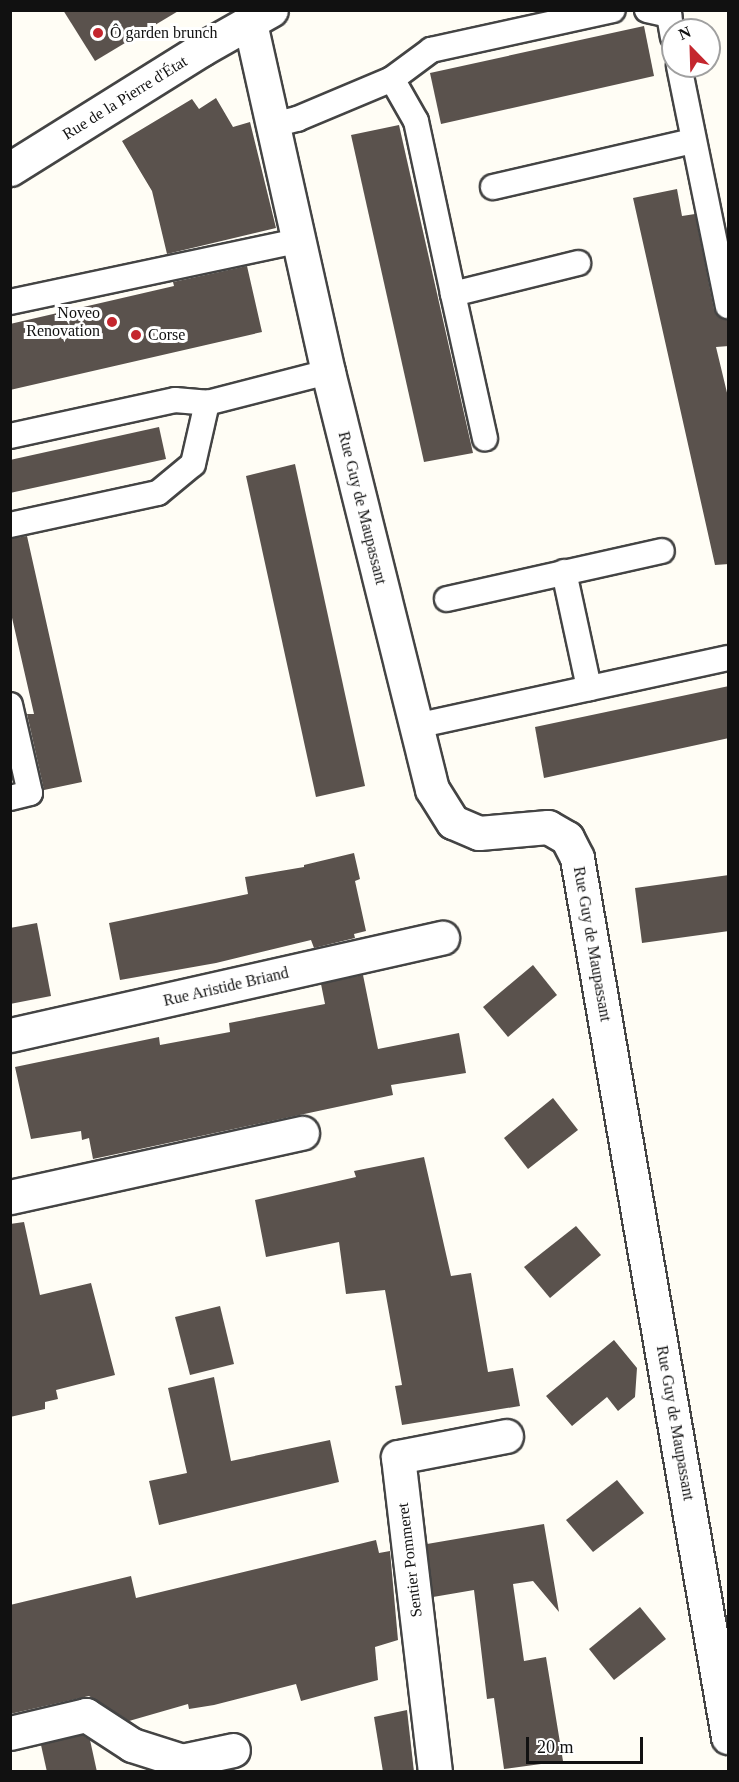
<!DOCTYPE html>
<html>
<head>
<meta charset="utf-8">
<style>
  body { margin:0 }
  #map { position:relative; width:739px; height:1782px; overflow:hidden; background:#fffdf5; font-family:Georgia,serif }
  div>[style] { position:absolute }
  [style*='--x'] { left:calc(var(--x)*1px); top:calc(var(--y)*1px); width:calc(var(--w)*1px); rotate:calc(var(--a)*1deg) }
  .building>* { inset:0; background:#5a524d }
  .roads { filter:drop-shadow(2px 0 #444) drop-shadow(-2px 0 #444) drop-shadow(0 2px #444) drop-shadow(0 -2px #444) }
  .service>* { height:24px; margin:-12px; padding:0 12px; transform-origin:12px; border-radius:12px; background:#fff }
  .minor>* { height:33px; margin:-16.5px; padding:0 16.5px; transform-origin:16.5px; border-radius:16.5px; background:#fff }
  .tertiary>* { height:33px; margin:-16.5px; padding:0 16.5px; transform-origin:16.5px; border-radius:16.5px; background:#fff }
  .dots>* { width:16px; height:16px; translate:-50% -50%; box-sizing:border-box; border:3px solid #fff; border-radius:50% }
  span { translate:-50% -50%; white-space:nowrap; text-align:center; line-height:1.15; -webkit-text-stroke:6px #fff; paint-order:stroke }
  .poi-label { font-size:16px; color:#111 }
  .left { translate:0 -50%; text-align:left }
  .right { translate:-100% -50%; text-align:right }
  .street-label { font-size:16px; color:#111 }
  .frame { position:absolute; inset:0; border:12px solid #111; pointer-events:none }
  .north { position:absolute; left:661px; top:18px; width:60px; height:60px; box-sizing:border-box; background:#fff; border:2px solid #a0a0a0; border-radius:50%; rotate:337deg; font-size:16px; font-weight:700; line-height:24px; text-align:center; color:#111 }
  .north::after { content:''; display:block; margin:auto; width:21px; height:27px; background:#c4262e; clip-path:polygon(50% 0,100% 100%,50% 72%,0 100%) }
  .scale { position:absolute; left:526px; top:1737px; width:117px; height:27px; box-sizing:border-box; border:3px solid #111; border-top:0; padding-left:8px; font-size:18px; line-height:21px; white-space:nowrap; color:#111; -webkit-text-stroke:4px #fff; paint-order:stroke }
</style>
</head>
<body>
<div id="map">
  <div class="building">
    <i style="clip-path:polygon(63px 10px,180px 10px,95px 61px)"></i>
    <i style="clip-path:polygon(644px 26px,654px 76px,441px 124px,430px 73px)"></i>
    <i style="clip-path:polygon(216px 98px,233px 127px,250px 122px,276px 228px,167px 254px,152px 191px,122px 141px,192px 99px,199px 109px)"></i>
    <i style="clip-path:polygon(399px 125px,473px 453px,424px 462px,351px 135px)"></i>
    <i style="clip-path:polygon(677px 189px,682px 216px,695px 214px,714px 309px,718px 316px,729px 320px,729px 346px,716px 347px,729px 401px,729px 564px,715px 565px,633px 198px)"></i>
    <i style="clip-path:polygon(247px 266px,262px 332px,10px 390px,10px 324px,174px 286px,173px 282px)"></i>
    <i style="clip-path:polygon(159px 427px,166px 459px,10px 493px,10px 460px)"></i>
    <i style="clip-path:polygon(295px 464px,365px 786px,316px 797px,246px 476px)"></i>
    <i style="clip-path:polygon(27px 536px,82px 782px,44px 790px,27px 714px,34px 714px,10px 609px,10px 539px)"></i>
    <i style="clip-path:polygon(729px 686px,729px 738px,544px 778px,535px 727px)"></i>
    <i style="clip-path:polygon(354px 853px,360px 879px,355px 881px,366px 931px,354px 934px,355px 938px,314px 948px,311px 940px,216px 963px,120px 980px,109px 923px,248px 894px,245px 877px,304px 867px,304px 865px)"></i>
    <i style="clip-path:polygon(729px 875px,729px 931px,642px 943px,635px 888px)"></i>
    <i style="clip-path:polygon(37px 923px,51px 996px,10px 1004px,10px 928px)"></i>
    <i style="clip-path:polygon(533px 965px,557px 995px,508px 1037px,483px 1007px)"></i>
    <i style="clip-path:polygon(363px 975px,378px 1049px,459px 1033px,466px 1073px,391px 1085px,393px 1095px,93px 1159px,89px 1138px,82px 1140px,81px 1131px,31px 1139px,15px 1067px,159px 1037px,160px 1045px,230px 1032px,229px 1023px,325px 1004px,321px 984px)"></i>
    <i style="clip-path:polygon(553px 1098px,578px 1130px,528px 1169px,504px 1138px)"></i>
    <i style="clip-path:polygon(424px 1157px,451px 1276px,471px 1273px,488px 1372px,513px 1368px,520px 1406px,402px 1425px,395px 1386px,402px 1385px,385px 1290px,346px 1294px,339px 1242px,266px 1257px,255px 1200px,356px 1177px,354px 1171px)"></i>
    <i style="clip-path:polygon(24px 1222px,40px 1295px,91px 1283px,115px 1375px,56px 1390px,58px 1399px,45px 1402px,45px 1409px,10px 1417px,10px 1224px)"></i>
    <i style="clip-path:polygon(576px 1226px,601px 1255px,550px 1298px,524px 1267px)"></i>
    <i style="clip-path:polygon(220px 1306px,234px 1364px,190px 1375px,175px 1317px)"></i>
    <i style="clip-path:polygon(614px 1340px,637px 1368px,635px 1397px,618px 1411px,607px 1397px,572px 1426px,546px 1396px)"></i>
    <i style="clip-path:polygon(214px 1377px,231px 1461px,330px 1440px,339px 1482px,159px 1525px,149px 1481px,187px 1473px,168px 1388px)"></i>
    <i style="clip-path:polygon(617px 1480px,644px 1513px,593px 1552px,566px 1520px)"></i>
    <i style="clip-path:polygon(544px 1524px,559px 1612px,533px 1581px,513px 1584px,524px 1661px,546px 1657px,563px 1761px,504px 1769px,494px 1698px,487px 1699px,474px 1590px,433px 1597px,427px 1544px)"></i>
    <i style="clip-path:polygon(376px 1540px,379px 1553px,390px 1551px,398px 1640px,375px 1647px,378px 1680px,301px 1701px,296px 1684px,214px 1705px,189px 1709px,188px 1704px,129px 1721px,89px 1696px,10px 1714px,10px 1605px,131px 1576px,136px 1598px)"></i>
    <i style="clip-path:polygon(640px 1607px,666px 1639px,614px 1680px,589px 1649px)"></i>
    <i style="clip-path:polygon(407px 1710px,414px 1772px,383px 1772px,374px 1717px)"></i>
    <i style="clip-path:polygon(82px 1735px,90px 1740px,97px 1772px,47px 1772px,41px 1745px)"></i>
  </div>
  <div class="roads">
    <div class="service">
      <i style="--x:647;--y:10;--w:23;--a:13"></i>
      <i style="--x:669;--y:15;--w:22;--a:80"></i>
      <i style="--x:679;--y:66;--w:245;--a:78.5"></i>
      <i style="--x:392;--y:79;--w:48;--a:60.3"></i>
      <i style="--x:416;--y:121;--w:177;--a:77.9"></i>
      <i style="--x:453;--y:294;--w:129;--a:-13.9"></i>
      <i style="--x:273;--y:125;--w:25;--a:-14"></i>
      <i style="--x:297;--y:119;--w:103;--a:-22.8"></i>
      <i style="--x:392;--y:79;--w:49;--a:-36.6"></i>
      <i style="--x:431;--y:50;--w:186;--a:-12.4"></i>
      <i style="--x:493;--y:187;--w:205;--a:-13"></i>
      <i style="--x:453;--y:294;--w:148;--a:77.5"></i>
      <i style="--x:10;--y:302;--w:294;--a:-12"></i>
      <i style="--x:10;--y:436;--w:169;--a:-12.3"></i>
      <i style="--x:175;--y:400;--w:32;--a:5"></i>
      <i style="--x:207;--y:403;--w:125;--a:-14.4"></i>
      <i style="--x:10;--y:525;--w:151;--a:-12.2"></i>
      <i style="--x:158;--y:493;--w:45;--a:-39.6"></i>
      <i style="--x:193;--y:464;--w:63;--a:-77.1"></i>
      <i style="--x:564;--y:572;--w:119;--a:77.8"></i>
      <i style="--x:447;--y:599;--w:220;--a:-12.6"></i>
      <i style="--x:10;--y:705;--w:90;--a:77.2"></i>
      <i style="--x:30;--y:793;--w:21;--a:166"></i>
      <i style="--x:416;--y:726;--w:319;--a:-12.3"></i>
    </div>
    <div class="minor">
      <i style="--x:250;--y:23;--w:358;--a:77.4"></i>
      <i style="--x:328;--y:372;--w:430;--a:76"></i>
      <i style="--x:432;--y:789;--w:39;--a:58"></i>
      <i style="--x:453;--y:822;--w:28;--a:23"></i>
      <i style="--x:479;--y:833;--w:69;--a:-5"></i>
      <i style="--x:548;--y:827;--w:22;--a:30"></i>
      <i style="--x:567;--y:838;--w:22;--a:63"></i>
      <i style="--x:577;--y:858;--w:892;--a:80.25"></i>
      <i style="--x:10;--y:1035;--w:443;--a:-12.7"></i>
      <i style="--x:10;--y:1197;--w:299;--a:-12.4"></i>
      <i style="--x:10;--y:1733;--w:78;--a:-13.3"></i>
      <i style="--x:86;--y:1715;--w:55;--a:33.1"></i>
      <i style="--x:132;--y:1745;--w:52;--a:17.7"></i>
      <i style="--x:182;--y:1761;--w:52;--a:-12.2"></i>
      <i style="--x:435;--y:1772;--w:317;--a:-96.7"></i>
      <i style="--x:398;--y:1457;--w:110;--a:-11"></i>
    </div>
    <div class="tertiary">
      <i style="--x:10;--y:169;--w:226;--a:-32"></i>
      <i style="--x:202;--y:49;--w:79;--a:-29.5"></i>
    </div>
  </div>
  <div class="dots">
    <i style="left:98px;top:33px;background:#c4262e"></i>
    <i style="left:112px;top:322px;background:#c4262e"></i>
    <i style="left:136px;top:335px;background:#c4262e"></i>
  </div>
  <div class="poi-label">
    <span class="left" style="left:110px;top:33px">Ô garden brunch</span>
    <span class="right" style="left:100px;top:322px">Noveo<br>Renovation</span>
    <span class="left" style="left:148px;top:335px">Corse</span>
  </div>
  <div class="street-label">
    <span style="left:125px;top:98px;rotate:-32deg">Rue de la Pierre d'État</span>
    <span style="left:362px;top:508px;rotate:76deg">Rue Guy de Maupassant</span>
    <span style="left:592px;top:944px;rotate:80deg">Rue Guy de Maupassant</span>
    <span style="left:226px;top:987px;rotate:-13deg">Rue Aristide Briand</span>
    <span style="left:675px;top:1423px;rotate:80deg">Rue Guy de Maupassant</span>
    <span style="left:410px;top:1560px;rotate:-97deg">Sentier Pommeret</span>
  </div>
  <div class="frame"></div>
  <div class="north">N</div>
  <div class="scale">20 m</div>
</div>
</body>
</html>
